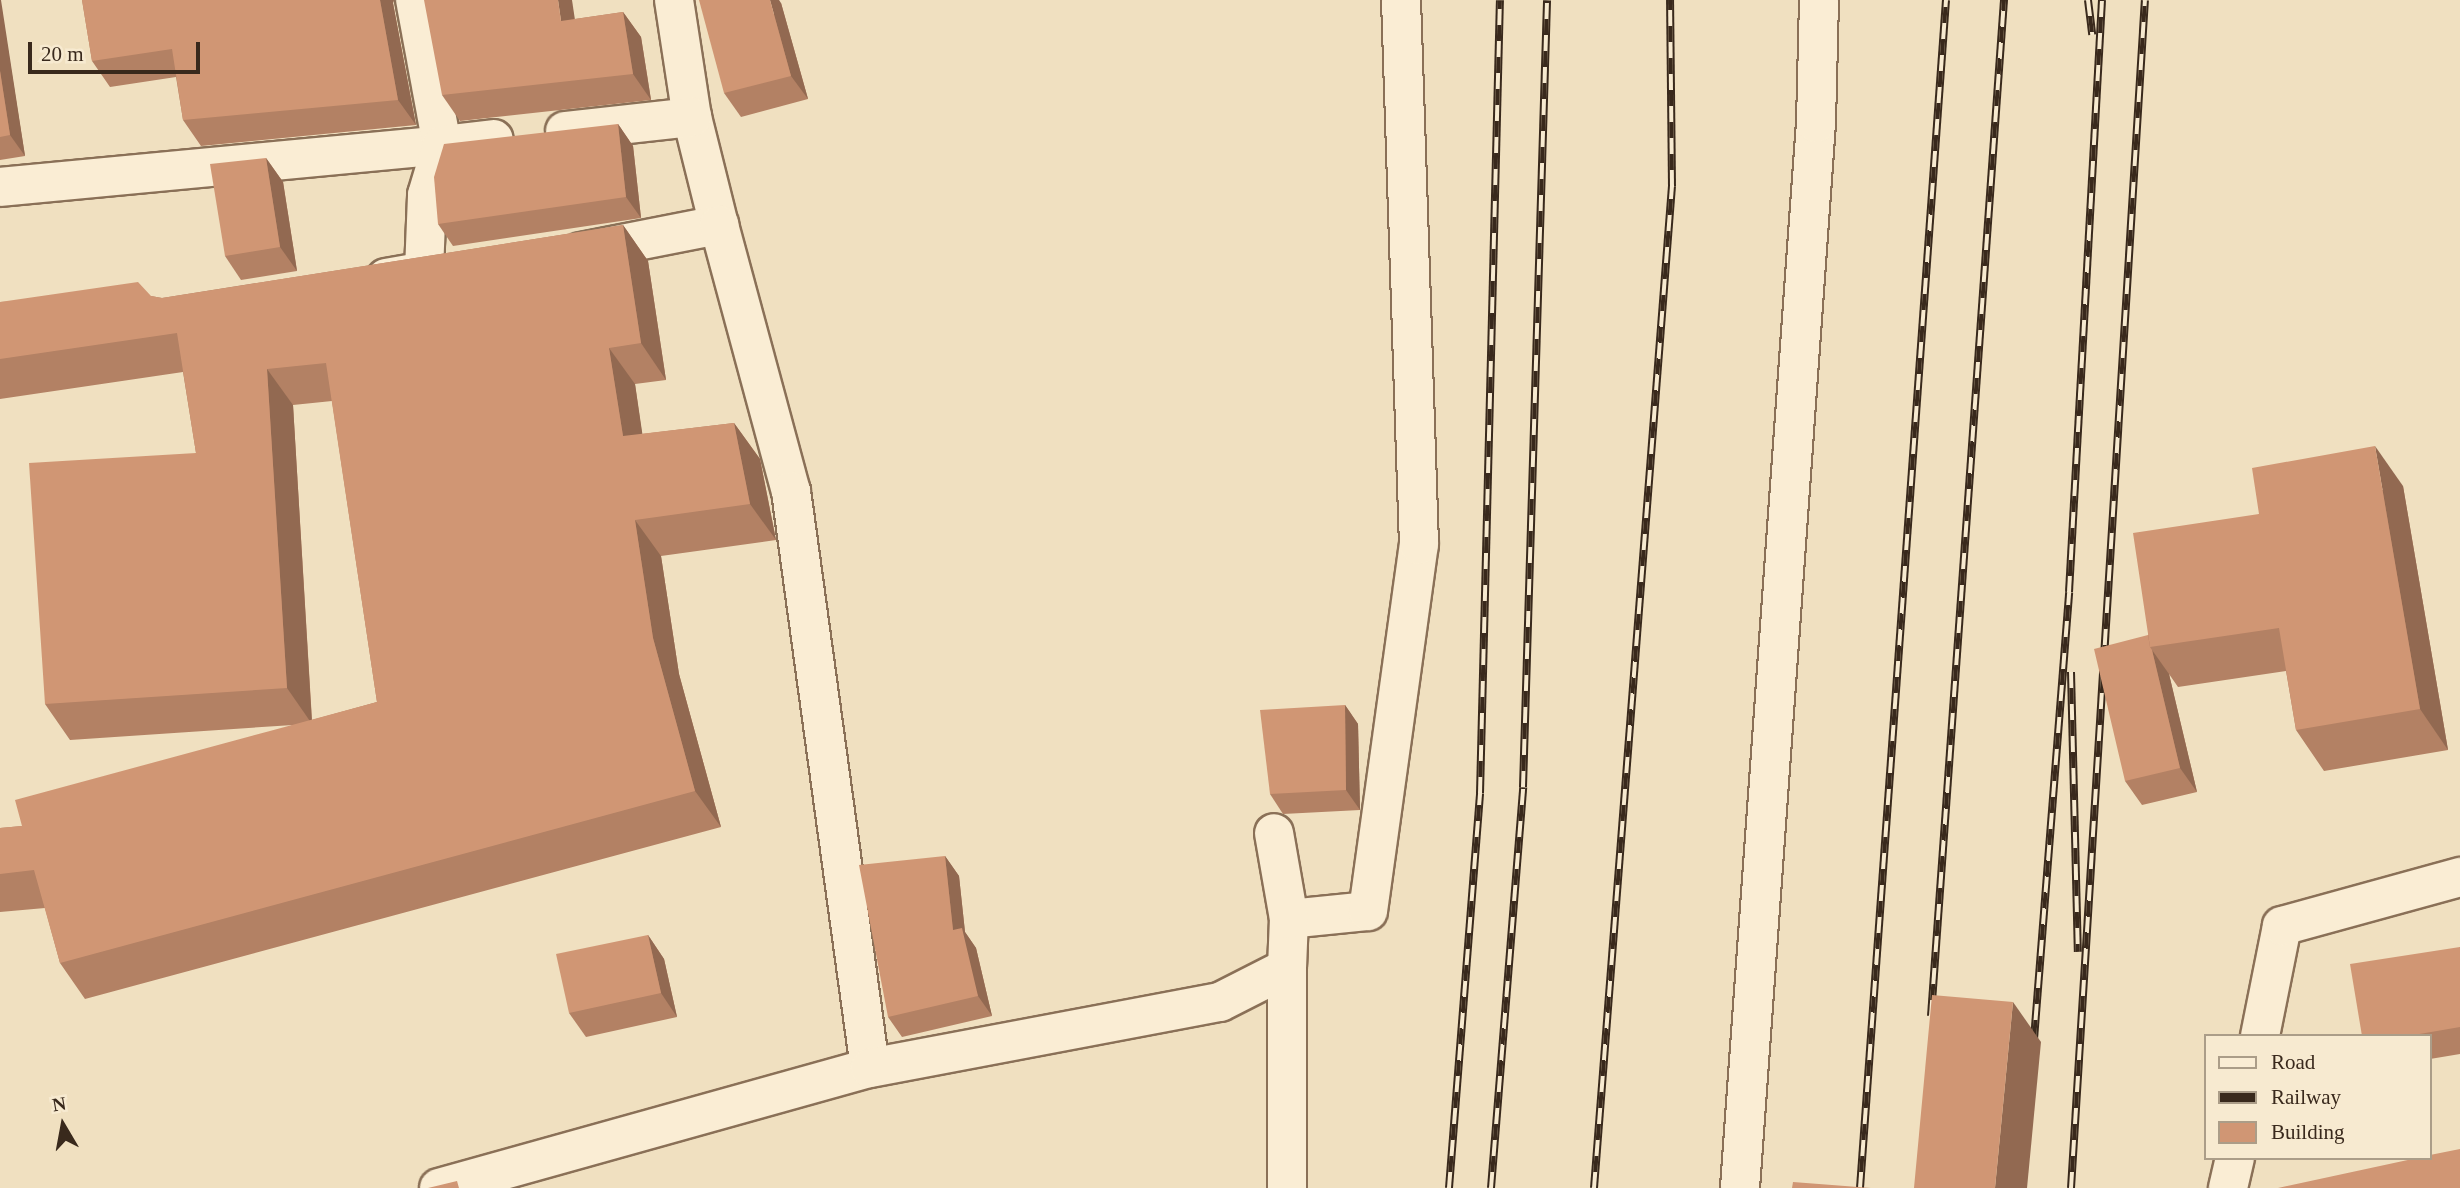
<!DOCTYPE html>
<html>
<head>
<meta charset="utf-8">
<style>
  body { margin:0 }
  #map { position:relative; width:2460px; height:1188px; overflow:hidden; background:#f0e0c0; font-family:Georgia,serif }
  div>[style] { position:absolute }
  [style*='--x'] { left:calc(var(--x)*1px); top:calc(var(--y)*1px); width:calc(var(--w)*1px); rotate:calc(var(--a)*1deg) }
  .roads { filter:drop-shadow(2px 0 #8a7057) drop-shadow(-2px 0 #8a7057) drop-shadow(0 2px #8a7057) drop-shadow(0 -2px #8a7057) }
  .minor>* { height:38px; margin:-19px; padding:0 19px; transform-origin:19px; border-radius:19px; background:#faedd4 }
  .rail>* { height:8px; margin-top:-4px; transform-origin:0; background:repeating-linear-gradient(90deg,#f7ead0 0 16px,#39291c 0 32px); box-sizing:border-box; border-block:2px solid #39291c }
  .wall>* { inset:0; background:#b38164 }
  .shaded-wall>* { inset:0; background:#926951 }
  .building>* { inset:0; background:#d09674 }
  span { translate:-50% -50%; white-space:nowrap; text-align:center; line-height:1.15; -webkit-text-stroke:5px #f7ead0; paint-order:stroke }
  .legend { position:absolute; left:2204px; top:1034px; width:228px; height:126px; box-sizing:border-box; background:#f7ead0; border:2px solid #ab9d88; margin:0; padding:9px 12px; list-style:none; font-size:21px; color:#39291c }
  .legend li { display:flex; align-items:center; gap:14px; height:35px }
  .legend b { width:35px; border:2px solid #ab9d88 }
  .north { position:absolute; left:28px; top:1090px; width:70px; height:70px; -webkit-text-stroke:5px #f7ead0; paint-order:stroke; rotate:350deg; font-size:19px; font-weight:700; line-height:28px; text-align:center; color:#39291c }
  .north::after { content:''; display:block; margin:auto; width:24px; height:32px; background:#39291c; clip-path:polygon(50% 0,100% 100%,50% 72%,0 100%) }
  .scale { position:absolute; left:28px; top:42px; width:172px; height:32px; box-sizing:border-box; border:4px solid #39291c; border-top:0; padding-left:9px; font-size:21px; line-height:24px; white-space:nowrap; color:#39291c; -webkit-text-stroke:5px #f7ead0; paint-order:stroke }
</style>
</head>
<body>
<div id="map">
  <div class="roads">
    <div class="minor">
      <i style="--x:674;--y:0;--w:118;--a:81.3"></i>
      <i style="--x:692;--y:117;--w:111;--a:76"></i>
      <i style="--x:565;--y:131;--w:128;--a:-6.3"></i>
      <i style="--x:0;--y:187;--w:444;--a:-5.4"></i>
      <i style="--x:442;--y:145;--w:147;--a:-100.5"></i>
      <i style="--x:581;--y:252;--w:141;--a:-11.1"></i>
      <i style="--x:719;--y:225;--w:276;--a:74.9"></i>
      <i style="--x:791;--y:491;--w:582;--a:82.2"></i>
      <i style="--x:386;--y:278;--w:39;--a:-10"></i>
      <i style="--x:424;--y:271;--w:76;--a:-87.7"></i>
      <i style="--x:427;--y:195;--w:52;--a:-73.3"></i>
      <i style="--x:442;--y:145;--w:52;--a:-6.6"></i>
      <i style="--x:1289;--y:919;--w:79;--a:-5.8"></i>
      <i style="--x:1368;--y:911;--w:370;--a:-82.1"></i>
      <i style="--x:1419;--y:545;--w:545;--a:-91.89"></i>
      <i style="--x:2260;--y:1036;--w:112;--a:-78.7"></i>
      <i style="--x:2282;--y:926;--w:185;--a:-15.4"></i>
      <i style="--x:439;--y:1188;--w:447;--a:-15.6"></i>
      <i style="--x:870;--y:1068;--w:356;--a:-10.7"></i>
      <i style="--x:1220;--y:1002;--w:75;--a:-26.9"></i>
      <i style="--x:1287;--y:968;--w:49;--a:-87.7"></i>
      <i style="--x:1289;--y:919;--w:87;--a:-99.9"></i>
      <i style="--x:1287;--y:1188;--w:220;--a:-90"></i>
      <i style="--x:1740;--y:1188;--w:1068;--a:-85.92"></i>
      <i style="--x:1816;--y:123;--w:123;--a:-88.6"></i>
      <i style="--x:2228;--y:1188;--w:31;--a:-77"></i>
    </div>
  </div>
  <div class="rail">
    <i style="--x:2088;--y:0;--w:35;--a:83"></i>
    <i style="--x:2071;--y:672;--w:280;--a:88.6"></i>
    <i style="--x:1931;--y:1016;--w:1019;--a:-85.89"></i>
    <i style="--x:2033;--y:1052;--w:461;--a:-85.5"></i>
    <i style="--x:2069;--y:592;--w:593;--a:-86.81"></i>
    <i style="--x:1449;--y:1188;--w:396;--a:-85.5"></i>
    <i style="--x:1480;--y:793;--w:793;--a:-88.56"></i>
    <i style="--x:1491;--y:1188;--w:402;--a:-85.4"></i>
    <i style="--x:1523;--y:787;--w:787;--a:-88.25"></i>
    <i style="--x:1594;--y:1188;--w:1005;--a:-85.55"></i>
    <i style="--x:1672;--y:186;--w:186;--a:-90.6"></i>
    <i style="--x:1860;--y:1188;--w:1191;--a:-85.86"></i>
    <i style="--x:2071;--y:1188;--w:1190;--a:-86.44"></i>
  </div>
  <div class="wall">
    <i style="clip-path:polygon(0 0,25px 156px,0 160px)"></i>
    <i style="clip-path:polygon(82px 0,394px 0,393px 3px,416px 125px,201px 146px,183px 120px,176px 77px,110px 87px,92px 61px)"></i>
    <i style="clip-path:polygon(781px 3px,808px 99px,741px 117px,724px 93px)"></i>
    <i style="clip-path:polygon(623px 12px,641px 37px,651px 100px,460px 121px,442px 95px,575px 19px)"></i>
    <i style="clip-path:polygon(618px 124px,633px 146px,641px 218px,453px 246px,438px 224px)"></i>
    <i style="clip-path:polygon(266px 158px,283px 182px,297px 271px,241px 280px,225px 256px)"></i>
    <i style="clip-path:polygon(evenodd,623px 225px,648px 261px,666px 380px,635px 384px,642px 434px,734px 423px,760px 459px,776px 540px,661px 556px,679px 674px,721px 827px,85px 999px,60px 963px,45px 908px,0 912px,0 828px,22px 826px,293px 725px,70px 740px,45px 704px,196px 453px,183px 372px,0 399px,0 302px,151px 296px,162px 298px,623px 225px,332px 401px,377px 702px,312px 720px,293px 405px,332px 401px)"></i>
    <i style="clip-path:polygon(2403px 486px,2448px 750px,2324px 771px,2296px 730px,2286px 671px,2178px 687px,2169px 674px,2197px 792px,2142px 805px,2125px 781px,2148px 635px,2259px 514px)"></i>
    <i style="clip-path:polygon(1345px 705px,1358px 724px,1360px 810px,1283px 814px,1270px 794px)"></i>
    <i style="clip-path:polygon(945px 856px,959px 876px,965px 932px,976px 948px,992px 1016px,902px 1037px,888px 1017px)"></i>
    <i style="clip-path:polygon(648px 935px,664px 959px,677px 1017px,586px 1037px,569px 1013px)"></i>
    <i style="clip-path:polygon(2460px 947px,2460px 1054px,2430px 1059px,2430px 1036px,2362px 1036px)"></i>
  </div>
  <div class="shaded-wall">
    <i style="clip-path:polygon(0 0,1px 0,25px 156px,10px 135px,0 71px)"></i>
    <i style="clip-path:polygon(380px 0,394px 0,393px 3px,416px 125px,398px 100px)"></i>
    <i style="clip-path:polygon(558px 0,572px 0,579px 47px,561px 21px)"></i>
    <i style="clip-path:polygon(770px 0,779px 0,781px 3px,808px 99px,791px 76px)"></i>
    <i style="clip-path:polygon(623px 12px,641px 37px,651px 100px,633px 74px)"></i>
    <i style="clip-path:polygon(618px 124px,633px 146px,641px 218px,626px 197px)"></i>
    <i style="clip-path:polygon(266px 158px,283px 182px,297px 271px,280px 247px)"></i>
    <i style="clip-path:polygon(623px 225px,648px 261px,666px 380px,641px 343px)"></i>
    <i style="clip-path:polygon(609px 348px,635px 384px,648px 472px,623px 436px)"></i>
    <i style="clip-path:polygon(267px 369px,293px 405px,312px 724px,287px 688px)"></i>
    <i style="clip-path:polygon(734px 423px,760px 459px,776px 540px,750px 504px)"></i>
    <i style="clip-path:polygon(2375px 446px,2403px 486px,2448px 750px,2420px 709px)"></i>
    <i style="clip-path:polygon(635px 520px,661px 556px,679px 674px,721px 827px,695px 791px,653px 638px)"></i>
    <i style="clip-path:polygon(2152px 650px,2169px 674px,2197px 792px,2180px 768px)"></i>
    <i style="clip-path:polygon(1345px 705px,1358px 724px,1360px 810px,1346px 790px)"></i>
    <i style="clip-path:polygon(945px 856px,959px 876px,965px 932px,976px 948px,992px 1016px,978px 996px,953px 930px)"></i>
    <i style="clip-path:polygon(648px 935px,664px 959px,677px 1017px,661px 993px)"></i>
    <i style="clip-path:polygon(2013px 1002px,2041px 1042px,2027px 1188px,1995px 1188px)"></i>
  </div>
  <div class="building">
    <i style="clip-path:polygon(82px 0,380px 0,398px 100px,183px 120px,172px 49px,92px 61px)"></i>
    <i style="clip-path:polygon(424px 0,558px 0,561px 21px,623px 12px,633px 74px,442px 95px)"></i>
    <i style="clip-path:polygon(699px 0,770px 0,791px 76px,724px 93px)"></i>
    <i style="clip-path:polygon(0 71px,10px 135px,0 137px)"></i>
    <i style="clip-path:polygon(618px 124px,626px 197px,438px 224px,434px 177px,444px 144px)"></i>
    <i style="clip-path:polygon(266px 158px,280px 247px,225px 256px,210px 164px)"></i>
    <i style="clip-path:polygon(623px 225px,641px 343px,609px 348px,623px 436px,734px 423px,750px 504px,635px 520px,653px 638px,695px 791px,60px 963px,34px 870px,0 874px,0 828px,22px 826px,15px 800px,377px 702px,326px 363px,267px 369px,287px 688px,45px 704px,29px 463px,196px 453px,177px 333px,0 359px,0 302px,138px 282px,151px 296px,162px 298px)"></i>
    <i style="clip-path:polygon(2375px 446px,2420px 709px,2296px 730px,2279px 628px,2150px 647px,2133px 533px,2259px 514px,2252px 468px)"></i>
    <i style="clip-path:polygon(2148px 635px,2150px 647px,2152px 650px,2180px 768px,2125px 781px,2094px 649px)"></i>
    <i style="clip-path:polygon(1345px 705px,1346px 790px,1270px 794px,1260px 710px)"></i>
    <i style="clip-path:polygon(945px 856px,953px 930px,962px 928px,978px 996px,888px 1017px,859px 865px)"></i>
    <i style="clip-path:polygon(648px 935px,661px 993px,569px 1013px,556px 954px)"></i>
    <i style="clip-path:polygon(2460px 947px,2460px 1027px,2408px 1036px,2362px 1036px,2350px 964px)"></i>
    <i style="clip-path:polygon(1932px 995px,2013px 1002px,1995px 1188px,1914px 1188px)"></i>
    <i style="clip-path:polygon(2460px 1149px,2460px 1188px,2278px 1188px,2417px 1158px,2430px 1158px,2430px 1155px)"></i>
    <i style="clip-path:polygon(457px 1181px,459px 1188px,428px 1188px)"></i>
    <i style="clip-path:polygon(1793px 1182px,1871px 1188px,1792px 1188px)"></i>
  </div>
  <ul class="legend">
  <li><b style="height:9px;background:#faedd4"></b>Road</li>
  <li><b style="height:9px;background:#39291c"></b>Railway</li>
  <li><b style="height:19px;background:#d09674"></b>Building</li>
  </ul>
  <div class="north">N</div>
  <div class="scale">20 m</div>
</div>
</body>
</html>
